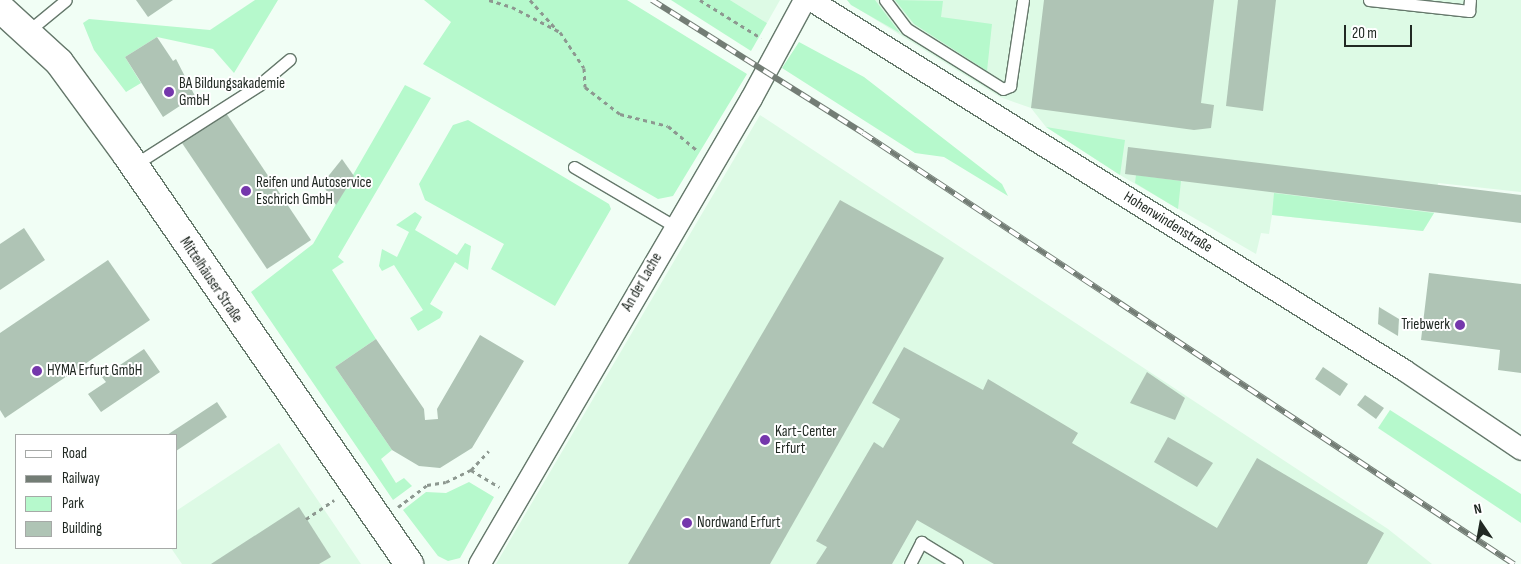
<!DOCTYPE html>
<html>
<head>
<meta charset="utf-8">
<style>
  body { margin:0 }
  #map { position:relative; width:1521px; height:564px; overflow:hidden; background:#f1fef5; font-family:"Sofia Sans Condensed",sans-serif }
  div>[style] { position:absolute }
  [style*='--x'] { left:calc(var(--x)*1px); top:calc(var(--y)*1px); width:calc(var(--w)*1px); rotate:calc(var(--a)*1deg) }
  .built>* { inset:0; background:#ddfae5 }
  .green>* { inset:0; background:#b6f9cc }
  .building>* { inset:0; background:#afc4b5 }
  .path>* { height:3px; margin-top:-1.5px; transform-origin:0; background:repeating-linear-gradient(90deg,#8d9890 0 4px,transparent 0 8px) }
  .roads { filter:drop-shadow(1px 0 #65786b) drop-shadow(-1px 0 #65786b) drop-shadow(0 1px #65786b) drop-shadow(0 -1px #65786b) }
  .lane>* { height:11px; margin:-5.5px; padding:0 5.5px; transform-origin:5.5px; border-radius:5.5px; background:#fff }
  .street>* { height:21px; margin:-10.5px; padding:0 10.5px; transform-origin:10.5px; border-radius:10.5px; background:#fff }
  .secondary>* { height:28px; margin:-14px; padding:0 14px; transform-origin:14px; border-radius:14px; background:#fff }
  .rail>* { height:5.5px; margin-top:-2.75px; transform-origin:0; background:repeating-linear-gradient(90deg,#fff 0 11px,#737d75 0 22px); box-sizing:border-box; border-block:1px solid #737d75 }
  .dots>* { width:14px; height:14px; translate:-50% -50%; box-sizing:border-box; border:2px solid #fff; border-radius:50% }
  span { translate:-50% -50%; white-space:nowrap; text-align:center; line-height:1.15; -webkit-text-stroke:4px #fff; paint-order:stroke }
  .poi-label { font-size:15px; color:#212923 }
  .left { translate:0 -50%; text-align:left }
  .right { translate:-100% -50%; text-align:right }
  .street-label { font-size:15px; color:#212923 }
  .legend { position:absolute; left:15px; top:434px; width:162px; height:115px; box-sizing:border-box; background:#fff; border:1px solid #a6a9a7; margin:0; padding:6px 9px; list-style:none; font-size:15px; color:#212923 }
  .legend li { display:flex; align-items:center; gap:10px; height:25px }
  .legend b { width:25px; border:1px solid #a6a9a7 }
  .north { position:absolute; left:1456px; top:499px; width:50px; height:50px; -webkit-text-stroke:4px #fff; paint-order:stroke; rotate:348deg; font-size:14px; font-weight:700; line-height:20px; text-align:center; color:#212923 }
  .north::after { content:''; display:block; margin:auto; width:18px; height:22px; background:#212923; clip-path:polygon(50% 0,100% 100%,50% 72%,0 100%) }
  .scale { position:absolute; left:1344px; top:25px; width:68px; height:22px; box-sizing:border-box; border:2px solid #212923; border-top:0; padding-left:6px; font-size:15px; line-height:18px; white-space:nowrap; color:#212923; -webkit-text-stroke:4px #fff; paint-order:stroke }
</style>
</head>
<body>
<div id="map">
  <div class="built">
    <i style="clip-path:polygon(730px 0,780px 0,767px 23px)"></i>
    <i style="clip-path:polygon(855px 0,1521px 0,1521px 192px,1438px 183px,1434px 213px,1423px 231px,1272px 215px,1269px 234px,1261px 233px,1256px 254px,1120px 175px,1046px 127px,1031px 108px,1000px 97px,860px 10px)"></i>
    <i style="clip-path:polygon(760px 115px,1388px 529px,1432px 564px,496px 564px)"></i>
    <i style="clip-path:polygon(279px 443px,361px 564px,182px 564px,171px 548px,176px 548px,176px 511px)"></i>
  </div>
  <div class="green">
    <i style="clip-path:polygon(255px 0,278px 0,234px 73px,213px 49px,157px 37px,125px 57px,141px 83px,126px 92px,94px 50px,83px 23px,89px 19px,210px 30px)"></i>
    <i style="clip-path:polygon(424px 0,627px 0,747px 74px,673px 196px,658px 199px,423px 64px,451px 22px)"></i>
    <i style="clip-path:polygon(671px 0,730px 0,767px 23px,751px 51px)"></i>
    <i style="clip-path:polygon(847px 0,875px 0,900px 33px,851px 5px)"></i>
    <i style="clip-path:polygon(895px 0,943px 1px,941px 17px,992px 24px,987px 71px,914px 24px)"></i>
    <i style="clip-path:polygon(799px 42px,864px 77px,1002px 184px,1008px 196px,944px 157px,915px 153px,782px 68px)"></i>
    <i style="clip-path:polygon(405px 85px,431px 98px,338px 257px,344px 262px,332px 270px,376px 339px,335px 367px,392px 450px,381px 459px,396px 483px,404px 478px,412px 486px,393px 500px,251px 292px,313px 244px)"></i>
    <i style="clip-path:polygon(468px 120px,609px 204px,611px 209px,555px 306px,491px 269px,504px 244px,425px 200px,419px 184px,453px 125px)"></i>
    <i style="clip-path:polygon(1046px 127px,1125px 140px,1120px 175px)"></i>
    <i style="clip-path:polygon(1136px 175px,1181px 181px,1178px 209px,1135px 183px)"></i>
    <i style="clip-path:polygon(1274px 193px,1434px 213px,1423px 231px,1272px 215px)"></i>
    <i style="clip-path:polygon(415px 212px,422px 217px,415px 230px,457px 255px,465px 243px,471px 246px,468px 270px,455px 262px,430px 304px,443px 312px,440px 318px,418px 331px,410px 318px,423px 310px,394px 265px,382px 271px,379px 266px,382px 249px,397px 257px,409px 232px,396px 225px)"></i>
    <i style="clip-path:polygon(1390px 410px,1521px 494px,1521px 523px,1378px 428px)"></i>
    <i style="clip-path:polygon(469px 482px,494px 497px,460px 558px,448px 561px,438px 556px,403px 510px,426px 492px,446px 493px)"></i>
  </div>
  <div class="building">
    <i style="clip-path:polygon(136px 0,173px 0,148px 17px)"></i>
    <i style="clip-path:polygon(1044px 0,1214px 0,1201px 103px,1214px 105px,1211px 128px,1194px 130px,1031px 108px)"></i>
    <i style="clip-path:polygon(1238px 0,1276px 0,1263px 111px,1226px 106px)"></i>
    <i style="clip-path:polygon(157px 37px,173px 61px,176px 59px,195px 96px,163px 117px,125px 57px)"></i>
    <i style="clip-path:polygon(226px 113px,311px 240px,267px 269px,182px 143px)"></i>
    <i style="clip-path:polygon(1128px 147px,1521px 195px,1521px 223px,1125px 174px)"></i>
    <i style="clip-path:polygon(342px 159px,354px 176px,336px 205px,322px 184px)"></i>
    <i style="clip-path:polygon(840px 200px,944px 258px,770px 564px,628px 564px)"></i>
    <i style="clip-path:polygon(24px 228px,45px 260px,0 290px,0 244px)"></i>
    <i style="clip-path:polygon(108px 260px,150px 320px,5px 418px,0 410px,0 333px)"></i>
    <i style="clip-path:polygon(1429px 273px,1521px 284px,1521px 373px,1498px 370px,1500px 350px,1421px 340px)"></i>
    <i style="clip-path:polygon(1379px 307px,1399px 319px,1398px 336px,1378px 324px)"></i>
    <i style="clip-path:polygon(480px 335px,524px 361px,472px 448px,440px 468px,419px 466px,392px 450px,335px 367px,376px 339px,424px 409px,425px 420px,438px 419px,437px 409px)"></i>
    <i style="clip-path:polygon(904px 347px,983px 390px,988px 379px,1078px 433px,1072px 443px,1217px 528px,1257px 458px,1384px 533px,1367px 564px,994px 564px,917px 520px,892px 564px,816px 564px,827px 547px,816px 541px,874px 442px,883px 448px,900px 419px,872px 403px)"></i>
    <i style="clip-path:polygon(144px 349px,160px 372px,101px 412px,88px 394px,106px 382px,102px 377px)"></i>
    <i style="clip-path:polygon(1323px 367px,1348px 384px,1340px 396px,1315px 379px)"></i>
    <i style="clip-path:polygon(1147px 372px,1185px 398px,1175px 420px,1130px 403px)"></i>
    <i style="clip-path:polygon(1365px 395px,1384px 408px,1376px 419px,1357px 405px)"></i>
    <i style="clip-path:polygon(217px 402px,227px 417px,176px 451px,176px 435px,167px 435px)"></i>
    <i style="clip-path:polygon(1168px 437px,1213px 463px,1197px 487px,1154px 462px)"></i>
    <i style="clip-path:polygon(299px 507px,331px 557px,319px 564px,211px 564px)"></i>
  </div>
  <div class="path">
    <i style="--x:489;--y:0;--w:24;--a:17"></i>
    <i style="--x:512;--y:7;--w:54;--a:27.5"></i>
    <i style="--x:560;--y:32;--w:43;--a:56.3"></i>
    <i style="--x:584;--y:68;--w:19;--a:87"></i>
    <i style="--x:585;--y:87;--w:44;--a:37.6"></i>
    <i style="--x:620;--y:114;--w:49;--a:14"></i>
    <i style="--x:668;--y:126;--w:38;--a:40"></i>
    <i style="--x:530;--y:0;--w:42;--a:47.9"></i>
    <i style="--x:700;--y:0;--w:72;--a:31.9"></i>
    <i style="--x:471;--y:470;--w:26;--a:-47"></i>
    <i style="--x:398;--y:507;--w:36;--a:-37"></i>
    <i style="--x:427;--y:485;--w:19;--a:-9"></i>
    <i style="--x:446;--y:482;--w:28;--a:-26"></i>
    <i style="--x:471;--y:470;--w:33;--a:31"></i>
    <i style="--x:306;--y:519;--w:34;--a:-34"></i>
  </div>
  <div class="roads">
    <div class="lane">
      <i style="--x:885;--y:0;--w:36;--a:53"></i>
      <i style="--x:907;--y:29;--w:113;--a:32"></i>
      <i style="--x:1003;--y:89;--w:8;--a:-23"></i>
      <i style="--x:1010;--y:86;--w:87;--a:-81.4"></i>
      <i style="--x:1369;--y:0;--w:101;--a:6.3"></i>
      <i style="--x:1469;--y:11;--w:11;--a:-85"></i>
      <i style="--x:27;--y:32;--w:50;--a:-39.4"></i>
      <i style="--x:134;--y:165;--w:148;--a:-32.6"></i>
      <i style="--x:259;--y:85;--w:40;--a:-40"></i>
      <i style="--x:574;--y:167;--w:116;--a:30.5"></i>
      <i style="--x:910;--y:564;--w:25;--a:-63"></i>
      <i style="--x:921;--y:542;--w:42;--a:31.4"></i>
    </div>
    <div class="street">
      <i style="--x:811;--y:0;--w:699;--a:31.96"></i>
      <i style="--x:1404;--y:370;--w:141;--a:34"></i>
      <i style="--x:479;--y:564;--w:540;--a:-59.73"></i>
      <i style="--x:751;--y:98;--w:111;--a:-61.6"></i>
    </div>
    <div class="secondary">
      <i style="--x:0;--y:8;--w:80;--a:42.5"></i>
      <i style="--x:59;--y:62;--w:115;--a:53.8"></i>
      <i style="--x:127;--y:155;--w:497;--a:55.4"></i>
    </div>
  </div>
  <div class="rail">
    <i style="--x:652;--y:0;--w:249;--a:32.2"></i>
    <i style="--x:863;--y:133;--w:781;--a:33.51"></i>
  </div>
  <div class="dots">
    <i style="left:169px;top:92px;background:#7537ac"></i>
    <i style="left:246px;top:191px;background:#7537ac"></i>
    <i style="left:1460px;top:325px;background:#7537ac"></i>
    <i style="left:37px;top:371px;background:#7537ac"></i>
    <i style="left:765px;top:440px;background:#7537ac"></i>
    <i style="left:687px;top:523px;background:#7537ac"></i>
  </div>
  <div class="poi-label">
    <span class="left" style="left:179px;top:92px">BA Bildungsakademie<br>GmbH</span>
    <span class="left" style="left:256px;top:191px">Reifen und Autoservice<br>Eschrich GmbH</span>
    <span class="right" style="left:1450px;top:325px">Triebwerk</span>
    <span class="left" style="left:47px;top:371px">HYMA Erfurt GmbH</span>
    <span class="left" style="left:775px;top:440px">Kart-Center<br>Erfurt</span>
    <span class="left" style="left:697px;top:523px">Nordwand Erfurt</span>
  </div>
  <div class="street-label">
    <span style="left:1168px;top:222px;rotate:32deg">Hohenwindenstraße</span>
    <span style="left:211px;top:280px;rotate:56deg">Mittelhäuser Straße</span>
    <span style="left:642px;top:282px;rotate:-60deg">An der Lache</span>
  </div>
  <ul class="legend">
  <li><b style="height:6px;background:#fff"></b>Road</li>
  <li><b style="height:6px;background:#737d75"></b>Railway</li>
  <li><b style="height:14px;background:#b6f9cc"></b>Park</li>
  <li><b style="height:14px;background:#afc4b5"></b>Building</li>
  </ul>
  <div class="north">N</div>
  <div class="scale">20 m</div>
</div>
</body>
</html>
